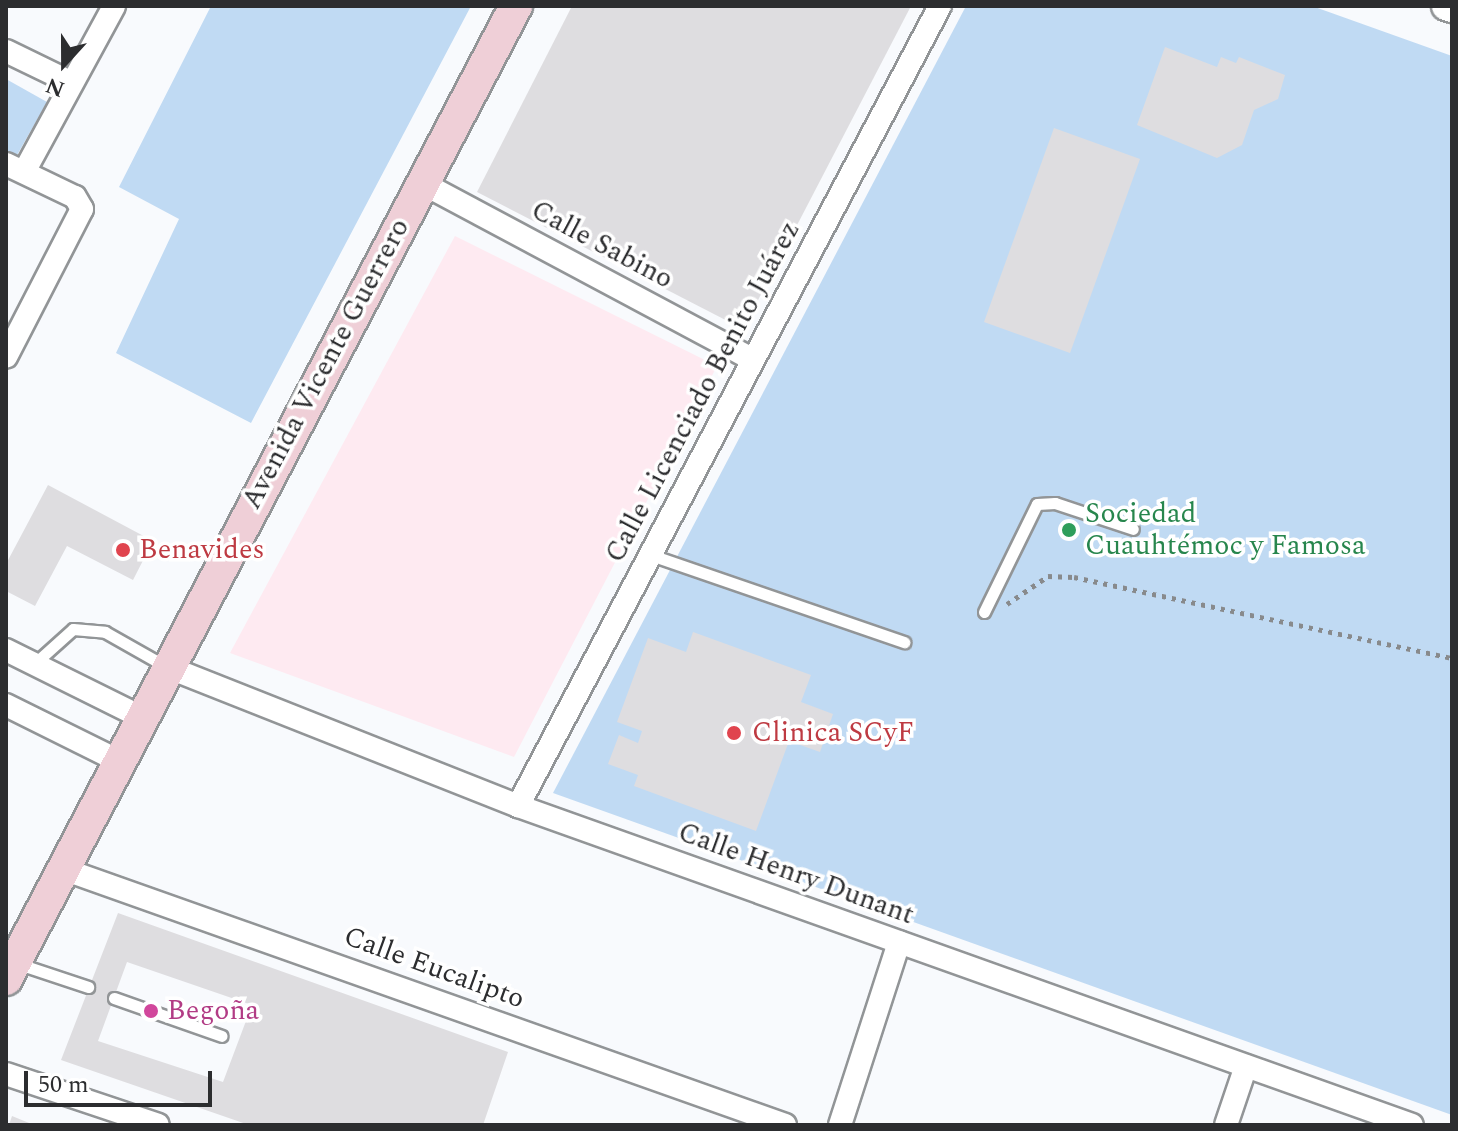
<!DOCTYPE html>
<html>
<head>
<meta charset="utf-8">
<style>
  body { margin:0 }
  #map { position:relative; width:1458px; height:1131px; overflow:hidden; background:#f8fafd; font-family:Spectral,serif }
  div>[style] { position:absolute }
  [style*='--x'] { left:calc(var(--x)*1px); top:calc(var(--y)*1px); width:calc(var(--w)*1px); rotate:calc(var(--a)*1deg) }
  .industrial>* { inset:0; background:#feeaf1 }
  .green>* { inset:0; background:#c0daf3 }
  .building>* { inset:0; background:#dedde0 }
  .path>* { height:5px; margin-top:-2.5px; transform-origin:0; background:repeating-linear-gradient(90deg,#888a8c 0 4px,transparent 0 10px) }
  .roads { filter:drop-shadow(2px 0 #929597) drop-shadow(-2px 0 #929597) drop-shadow(0 2px #929597) drop-shadow(0 -2px #929597) }
  .service>* { height:11px; margin:-5.5px; padding:0 5.5px; transform-origin:5.5px; border-radius:5.5px; background:#fff }
  .minor>* { height:22px; margin:-11px; padding:0 11px; transform-origin:11px; border-radius:11px; background:#fff }
  .tertiary>* { height:28px; margin:-14px; padding:0 14px; transform-origin:14px; border-radius:14px; background:#fff }
  .secondary>* { height:32px; margin:-16px; padding:0 16px; transform-origin:16px; border-radius:16px; background:#efcfd7 }
  .dots>* { width:22px; height:22px; translate:-50% -50%; box-sizing:border-box; border:4px solid #fff; border-radius:50% }
  span { translate:-50% -50%; white-space:nowrap; text-align:center; line-height:1.15; -webkit-text-stroke:7px #fff; paint-order:stroke }
  .street-label { font-size:28px; color:#2c2d2f }
  .leisure-label { font-size:28px; color:#27864d }
  .left { translate:0 -50%; text-align:left }
  .health-label { font-size:28px; color:#be3a42 }
  .hotel-label { font-size:28px; color:#b23c85 }
  .frame { position:absolute; inset:0; border:8px solid #2c2d2f; pointer-events:none }
  .north { position:absolute; left:24px; top:24px; width:80px; height:80px; -webkit-text-stroke:6px #fff; paint-order:stroke; rotate:201deg; font-size:22px; font-weight:700; line-height:32px; text-align:center; color:#2c2d2f }
  .north::after { content:''; display:block; margin:auto; width:28px; height:36px; background:#2c2d2f; clip-path:polygon(50% 0,100% 100%,50% 72%,0 100%) }
  .scale { position:absolute; left:24px; top:1071px; width:188px; height:36px; box-sizing:border-box; border:4px solid #2c2d2f; border-top:0; padding-left:10px; font-size:24px; line-height:28px; white-space:nowrap; color:#2c2d2f; -webkit-text-stroke:6px #fff; paint-order:stroke }
</style>
</head>
<body>
<div id="map">
  <div class="industrial">
    <i style="clip-path:polygon(455px 236px,717px 366px,514px 757px,230px 653px)"></i>
  </div>
  <div class="green">
    <i style="clip-path:polygon(211px 6px,471px 6px,251px 423px,116px 353px,179px 219px,119px 187px)"></i>
    <i style="clip-path:polygon(966px 6px,1312px 6px,1452px 56px,1452px 1115px,553px 793px)"></i>
    <i style="clip-path:polygon(6px 79px,47px 102px,16px 157px,6px 151px)"></i>
  </div>
  <div class="building">
    <i style="clip-path:polygon(572px 6px,911px 6px,743px 329px,477px 192px)"></i>
    <i style="clip-path:polygon(1165px 47px,1217px 67px,1221px 57px,1236px 63px,1239px 57px,1285px 75px,1278px 99px,1254px 110px,1242px 145px,1217px 158px,1137px 125px)"></i>
    <i style="clip-path:polygon(1054px 128px,1140px 159px,1070px 353px,984px 322px)"></i>
    <i style="clip-path:polygon(48px 485px,153px 541px,133px 580px,67px 546px,35px 606px,6px 591px,6px 564px)"></i>
    <i style="clip-path:polygon(693px 632px,811px 675px,801px 702px,833px 714px,820px 752px,789px 741px,756px 831px,634px 786px,638px 775px,608px 764px,619px 735px,638px 743px,642px 731px,617px 722px,648px 638px,686px 652px)"></i>
    <i style="clip-path:polygon(evenodd,118px 913px,508px 1052px,483px 1125px,249px 1125px,61px 1060px,118px 913px,127px 962px,252px 1005px,223px 1082px,98px 1041px,127px 962px)"></i>
    <i style="clip-path:polygon(12px 1116px,34px 1125px,9px 1125px)"></i>
  </div>
  <div class="path">
    <i style="--x:1007;--y:604;--w:50;--a:-34.3"></i>
    <i style="--x:1048;--y:576;--w:26;--a:2"></i>
    <i style="--x:1074;--y:577;--w:387;--a:12.1"></i>
  </div>
  <div class="roads">
    <div class="service">
      <i style="--x:651;--y:555;--w:268;--a:19"></i>
      <i style="--x:984;--y:612;--w:120;--a:-63.9"></i>
      <i style="--x:1037;--y:504;--w:18;--a:-3"></i>
      <i style="--x:1055;--y:503;--w:82;--a:18.4"></i>
      <i style="--x:34;--y:664;--w:52;--a:-41.9"></i>
      <i style="--x:73;--y:629;--w:32;--a:5"></i>
      <i style="--x:105;--y:632;--w:69;--a:29.5"></i>
      <i style="--x:19;--y:964;--w:73;--a:18.4"></i>
      <i style="--x:114;--y:998;--w:114;--a:19.4"></i>
    </div>
    <div class="minor">
      <i style="--x:6;--y:51;--w:69;--a:25.8"></i>
      <i style="--x:6;--y:164;--w:76;--a:25.6"></i>
      <i style="--x:75;--y:197;--w:14;--a:60"></i>
      <i style="--x:82;--y:209;--w:166;--a:117.2"></i>
      <i style="--x:24;--y:172;--w:189;--a:-61.5"></i>
      <i style="--x:422;--y:183;--w:375;--a:28.1"></i>
      <i style="--x:6;--y:650;--w:151;--a:26.4"></i>
      <i style="--x:165;--y:666;--w:380;--a:21.6"></i>
      <i style="--x:518;--y:806;--w:949;--a:19.64"></i>
      <i style="--x:6;--y:705;--w:124;--a:26.4"></i>
      <i style="--x:518;--y:806;--w:904;--a:-62.19"></i>
      <i style="--x:63;--y:869;--w:766;--a:19.52"></i>
      <i style="--x:6;--y:1074;--w:160;--a:18.5"></i>
      <i style="--x:840;--y:1125;--w:192;--a:-72.1"></i>
      <i style="--x:1226;--y:1125;--w:62;--a:-71.3"></i>
    </div>
    <div class="tertiary">
      <i style="--x:1446;--y:6;--w:6;--a:18"></i>
    </div>
    <div class="secondary">
      <i style="--x:6;--y:979;--w:1099;--a:-62.34"></i>
    </div>
  </div>
  <div class="dots">
    <i style="left:1069px;top:530px;background:#2e9e5b"></i>
    <i style="left:123px;top:550px;background:#e0444e"></i>
    <i style="left:734px;top:733px;background:#e0444e"></i>
    <i style="left:151px;top:1011px;background:#d1479c"></i>
  </div>
  <div class="street-label">
    <span style="left:602px;top:245px;rotate:28deg">Calle Sabino</span>
    <span style="left:326px;top:364px;rotate:-62deg">Avenida Vicente Guerrero</span>
    <span style="left:703px;top:392px;rotate:-62deg">Calle Licenciado Benito Juárez</span>
    <span style="left:796px;top:874px;rotate:20deg">Calle Henry Dunant</span>
    <span style="left:434px;top:968px;rotate:20deg">Calle Eucalipto</span>
  </div>
  <div class="leisure-label">
    <span class="left" style="left:1085px;top:530px">Sociedad<br>Cuauhtémoc y Famosa</span>
  </div>
  <div class="health-label">
    <span class="left" style="left:139px;top:550px">Benavides</span>
    <span class="left" style="left:752px;top:733px">Clinica SCyF</span>
  </div>
  <div class="hotel-label">
    <span class="left" style="left:167px;top:1011px">Begoña</span>
  </div>
  <div class="frame"></div>
  <div class="north">N</div>
  <div class="scale">50 m</div>
</div>
</body>
</html>
